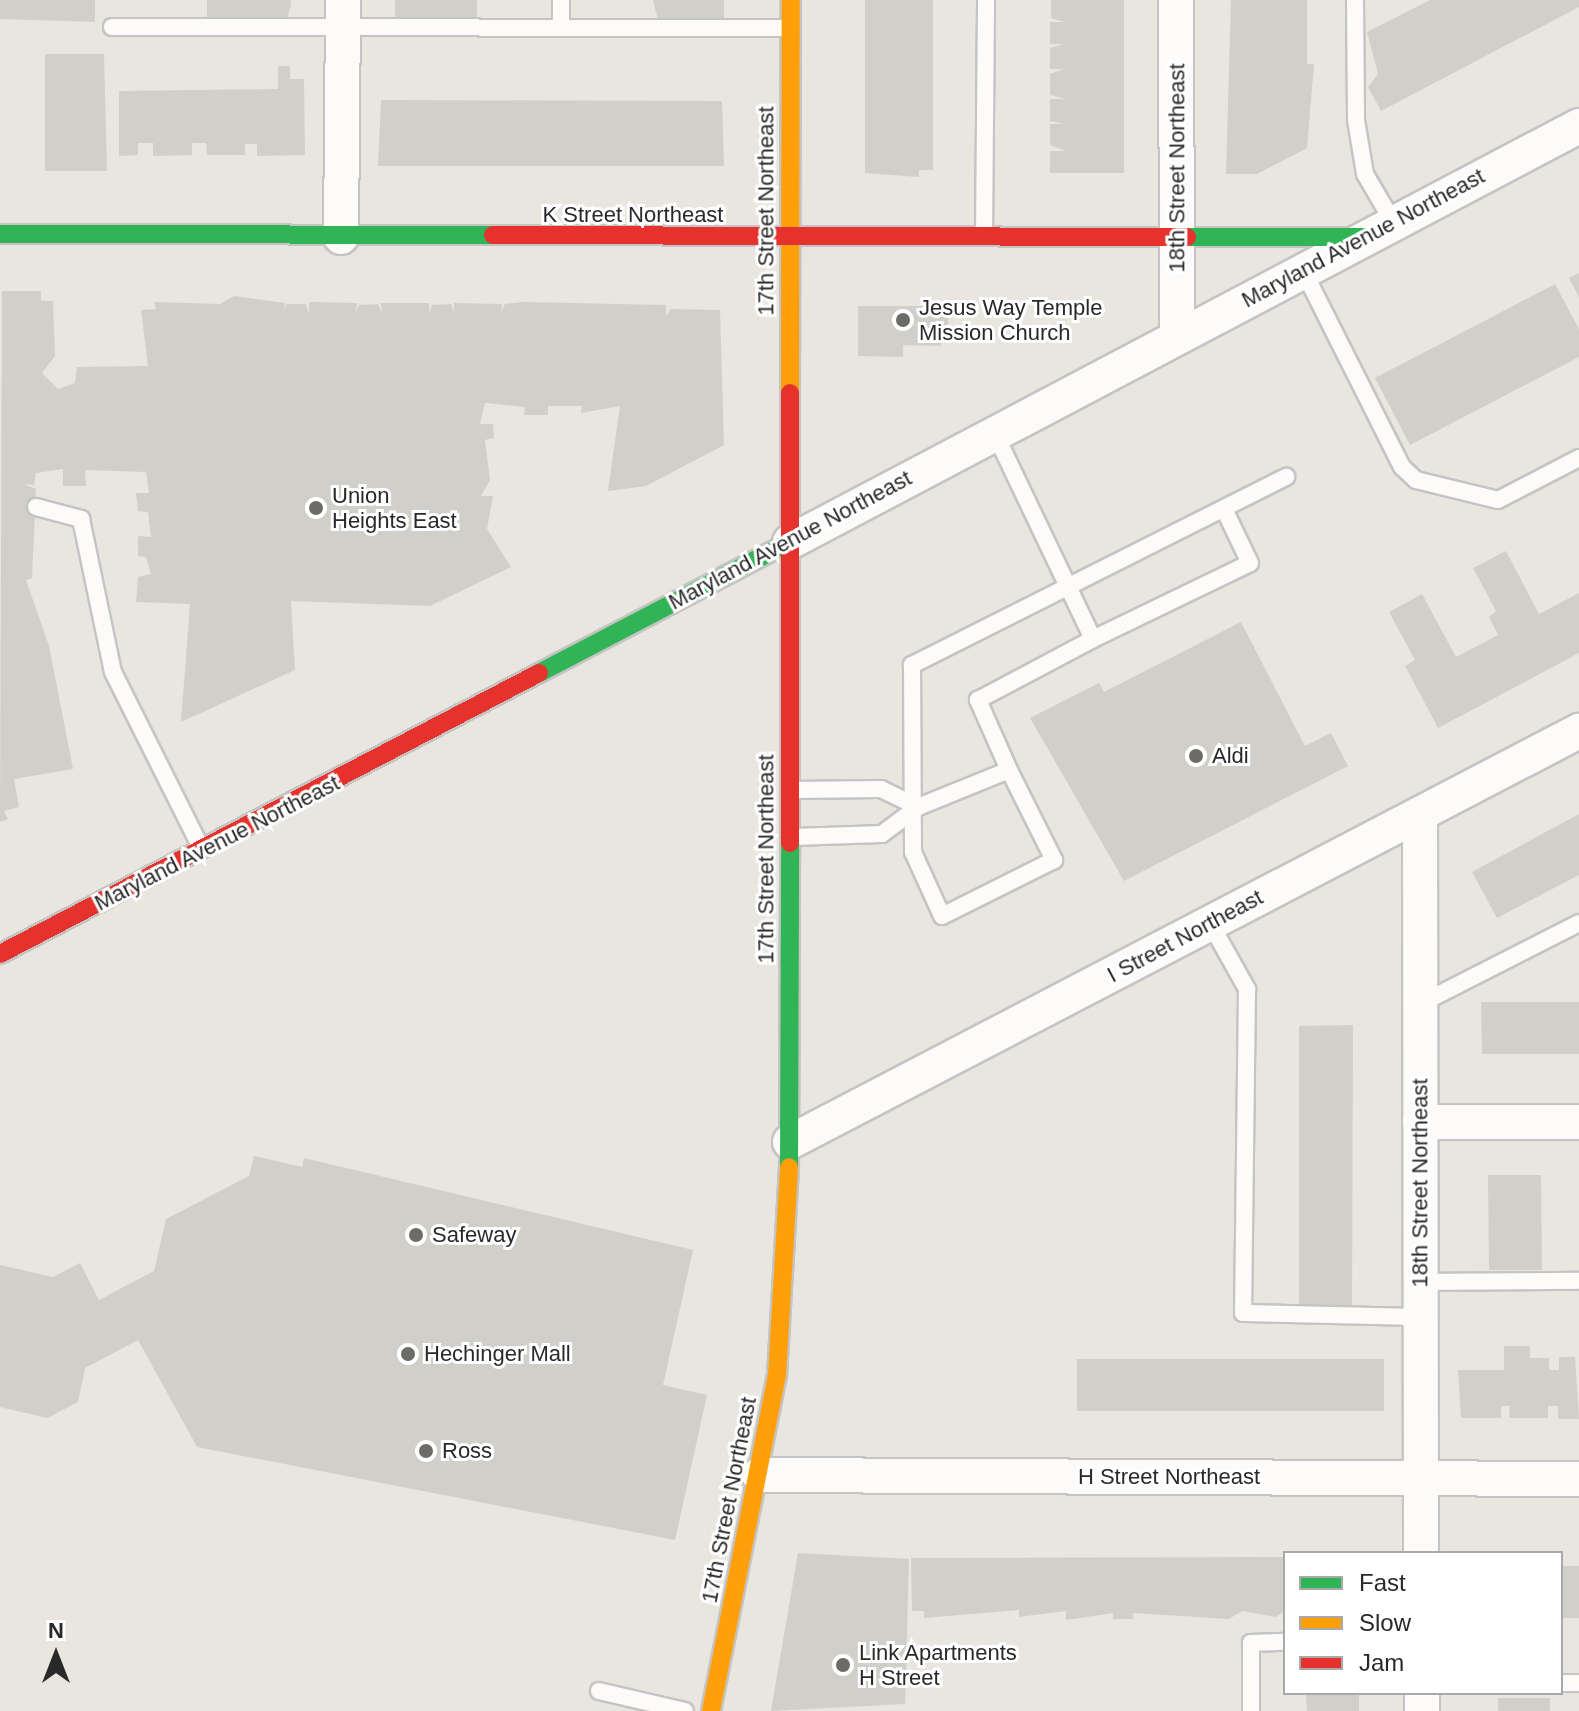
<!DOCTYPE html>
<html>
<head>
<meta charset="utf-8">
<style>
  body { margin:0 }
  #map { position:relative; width:1579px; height:1711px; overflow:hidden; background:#e8e6de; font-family:Arial,sans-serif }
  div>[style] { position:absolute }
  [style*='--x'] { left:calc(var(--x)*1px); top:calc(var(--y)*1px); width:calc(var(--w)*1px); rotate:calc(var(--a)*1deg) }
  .building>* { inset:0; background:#d1cfc9 }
  .roads { filter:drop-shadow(2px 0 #c5c4c4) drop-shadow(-2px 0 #c5c4c4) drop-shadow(0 2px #c5c4c4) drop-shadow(0 -2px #c5c4c4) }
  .lane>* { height:16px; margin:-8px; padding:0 8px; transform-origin:8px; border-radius:8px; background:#fcfbfa }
  .street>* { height:34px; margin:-17px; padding:0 17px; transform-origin:17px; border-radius:17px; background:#fcfbfa }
  .fast>* { height:18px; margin:-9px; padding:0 9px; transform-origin:9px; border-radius:9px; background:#30b455 }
  .slow>* { height:18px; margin:-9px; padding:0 9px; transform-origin:9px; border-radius:9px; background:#ff9f0a }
  .jam>* { height:18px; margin:-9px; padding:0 9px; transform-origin:9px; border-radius:9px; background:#e5322d }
  .dots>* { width:22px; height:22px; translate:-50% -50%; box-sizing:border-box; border:4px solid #fff; border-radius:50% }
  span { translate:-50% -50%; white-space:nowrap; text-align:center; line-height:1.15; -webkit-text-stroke:6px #fff; paint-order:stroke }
  .street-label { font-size:22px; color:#292929 }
  .poi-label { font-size:22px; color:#292929 }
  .left { translate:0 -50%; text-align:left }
  .legend { position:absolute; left:1283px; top:1551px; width:280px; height:144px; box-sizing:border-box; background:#fff; border:2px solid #a9a9a9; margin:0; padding:10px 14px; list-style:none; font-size:24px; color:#292929 }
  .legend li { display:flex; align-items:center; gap:16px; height:40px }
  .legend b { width:40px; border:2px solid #a9a9a9 }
  .north { position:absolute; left:16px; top:1615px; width:80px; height:80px; -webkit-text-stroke:6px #fff; paint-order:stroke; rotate:0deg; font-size:22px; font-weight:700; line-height:32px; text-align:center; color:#292929 }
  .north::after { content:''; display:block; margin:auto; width:28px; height:36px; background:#292929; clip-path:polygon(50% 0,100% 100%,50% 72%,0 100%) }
</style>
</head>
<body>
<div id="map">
  <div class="building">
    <i style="clip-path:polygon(0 0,95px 0,95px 22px,0 19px)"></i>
    <i style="clip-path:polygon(207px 0,291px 0,291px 5px,287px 19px,207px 20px)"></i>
    <i style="clip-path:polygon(395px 0,477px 0,477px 19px,395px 20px)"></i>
    <i style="clip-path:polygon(653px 0,724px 0,724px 21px,658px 20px)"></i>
    <i style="clip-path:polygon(865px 0,933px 0,933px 170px,919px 170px,919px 177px,865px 173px)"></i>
    <i style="clip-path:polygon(1051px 0,1124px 0,1124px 173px,1050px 173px,1050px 151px,1066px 151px,1050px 145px,1050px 124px,1065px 124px,1050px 121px,1050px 99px,1066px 99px,1050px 95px,1050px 74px,1064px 69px,1050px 69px,1050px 48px,1064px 44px,1050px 44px,1050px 22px,1065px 22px,1051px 18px)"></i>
    <i style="clip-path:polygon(1231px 0,1307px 0,1307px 64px,1314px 64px,1307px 148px,1257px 174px,1226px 174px)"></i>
    <i style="clip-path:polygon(1430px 0,1579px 0,1579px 7px,1381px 111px,1368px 87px,1378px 74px,1367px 32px)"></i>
    <i style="clip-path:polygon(45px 54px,104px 54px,107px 171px,45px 171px)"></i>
    <i style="clip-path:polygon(278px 66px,290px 66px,290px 79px,304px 79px,305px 155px,257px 156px,257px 144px,245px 144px,245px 155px,207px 155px,206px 143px,192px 143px,192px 155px,153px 156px,153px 143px,138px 143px,138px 155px,119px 156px,119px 91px,278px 89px)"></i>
    <i style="clip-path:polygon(381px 100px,722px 101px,724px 166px,378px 166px)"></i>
    <i style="clip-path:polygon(1579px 273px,1579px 297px,1569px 278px)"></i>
    <i style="clip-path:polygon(1555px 284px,1579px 329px,1579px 357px,1410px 445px,1375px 378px)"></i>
    <i style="clip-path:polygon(2px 291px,41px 291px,41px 301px,53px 301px,55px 356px,42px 373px,58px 389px,75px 383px,77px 367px,148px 366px,141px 310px,156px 309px,154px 302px,220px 304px,234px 296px,285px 303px,284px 314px,286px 304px,306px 304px,309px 314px,309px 302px,357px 303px,356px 313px,359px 305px,378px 304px,382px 313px,381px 303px,429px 303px,429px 313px,432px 305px,451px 304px,454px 312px,454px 303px,502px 304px,501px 312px,505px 304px,524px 302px,666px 305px,666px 316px,671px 309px,720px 310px,724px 445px,646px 486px,608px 491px,620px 406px,581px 413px,582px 406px,548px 406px,548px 415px,524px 415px,525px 407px,485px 403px,480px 424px,493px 424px,494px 438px,485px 440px,490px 480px,481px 496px,493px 496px,487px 529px,511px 567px,430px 606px,291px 601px,295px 670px,181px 722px,190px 604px,136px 602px,138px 577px,151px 574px,146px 557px,138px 556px,138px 536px,151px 537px,148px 512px,138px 511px,136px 493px,149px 493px,146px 472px,85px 470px,86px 486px,63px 486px,63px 469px,36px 473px,34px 485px,23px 484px,36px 489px,32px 578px,26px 580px,49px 646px,73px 769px,14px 779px,19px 807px,4px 811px,8px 819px,0 822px)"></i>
    <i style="clip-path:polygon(858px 306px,948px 306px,948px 333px,940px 346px,903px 345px,903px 357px,858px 356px)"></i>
    <i style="clip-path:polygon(1506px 551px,1539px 614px,1579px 593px,1579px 653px,1438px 728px,1405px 666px,1415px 660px,1389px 612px,1422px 594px,1456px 657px,1498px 635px,1489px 617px,1496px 611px,1473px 568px)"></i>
    <i style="clip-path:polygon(1241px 622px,1305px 746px,1331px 733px,1348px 766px,1124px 881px,1030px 718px,1099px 683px,1104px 692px)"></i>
    <i style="clip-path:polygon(1579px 814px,1579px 875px,1497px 918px,1472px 872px)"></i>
    <i style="clip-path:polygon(1481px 1002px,1579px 1002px,1579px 1054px,1482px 1054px)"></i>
    <i style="clip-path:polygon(1353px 1025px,1352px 1310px,1299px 1310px,1299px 1026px)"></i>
    <i style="clip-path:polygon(254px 1156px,302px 1167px,304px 1158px,693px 1250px,663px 1385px,707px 1395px,675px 1540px,197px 1447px,138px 1340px,85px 1368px,78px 1402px,47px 1418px,0 1407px,0 1265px,53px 1277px,80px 1263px,99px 1300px,154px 1271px,166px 1219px,249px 1176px)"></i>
    <i style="clip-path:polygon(1488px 1175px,1541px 1175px,1542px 1270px,1489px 1270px)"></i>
    <i style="clip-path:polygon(1504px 1346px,1530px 1346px,1530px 1358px,1549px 1358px,1549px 1370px,1559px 1370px,1559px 1357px,1575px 1357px,1579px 1419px,1558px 1419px,1558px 1406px,1548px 1406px,1548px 1418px,1509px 1418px,1510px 1406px,1501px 1406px,1501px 1418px,1461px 1418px,1458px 1370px,1504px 1370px)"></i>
    <i style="clip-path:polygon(1077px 1359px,1384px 1359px,1384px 1411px,1077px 1411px)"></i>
    <i style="clip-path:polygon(798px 1553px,909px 1559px,905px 1704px,771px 1711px)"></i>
    <i style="clip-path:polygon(1285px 1557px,1285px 1610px,1276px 1617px,1242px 1611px,1229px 1619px,1133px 1613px,1133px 1619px,1113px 1619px,1113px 1613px,1066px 1620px,1066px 1611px,1019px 1617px,1019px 1610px,924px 1618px,924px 1611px,912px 1611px,911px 1558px)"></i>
    <i style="clip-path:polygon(1561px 1566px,1579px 1566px,1579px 1618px,1561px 1618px)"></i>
    <i style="clip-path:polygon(1306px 1693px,1359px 1693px,1359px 1711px,1307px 1711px)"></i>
    <i style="clip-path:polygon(1498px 1698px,1550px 1698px,1550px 1711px,1498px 1711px)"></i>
  </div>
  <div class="roads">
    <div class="lane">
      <i style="--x:561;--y:0;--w:28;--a:90"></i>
      <i style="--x:1355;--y:0;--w:120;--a:89.5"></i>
      <i style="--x:1356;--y:120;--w:55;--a:80.5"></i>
      <i style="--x:1365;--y:174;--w:56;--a:59.7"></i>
      <i style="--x:112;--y:27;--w:677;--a:0.08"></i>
      <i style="--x:984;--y:234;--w:234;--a:-89.5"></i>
      <i style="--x:1303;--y:270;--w:220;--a:63.3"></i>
      <i style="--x:1402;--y:467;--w:19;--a:43"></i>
      <i style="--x:1416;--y:480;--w:84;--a:13.7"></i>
      <i style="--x:1498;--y:500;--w:91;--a:-27.4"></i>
      <i style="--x:36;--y:507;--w:47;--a:14.9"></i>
      <i style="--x:81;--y:519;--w:156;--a:78.2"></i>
      <i style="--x:113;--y:672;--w:195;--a:63.4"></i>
      <i style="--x:1093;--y:639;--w:174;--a:-25.8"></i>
      <i style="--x:1250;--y:563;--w:60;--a:-115.7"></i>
      <i style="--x:1009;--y:770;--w:101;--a:63.4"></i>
      <i style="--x:1054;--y:860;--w:125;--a:153.4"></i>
      <i style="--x:942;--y:916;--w:70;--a:-114.4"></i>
      <i style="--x:913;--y:852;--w:187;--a:-90.3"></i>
      <i style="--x:912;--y:665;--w:419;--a:-26.7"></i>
      <i style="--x:792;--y:790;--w:89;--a:-0.6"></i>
      <i style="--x:881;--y:789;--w:41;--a:25.9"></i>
      <i style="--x:793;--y:837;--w:89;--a:-1.9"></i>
      <i style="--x:882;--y:834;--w:45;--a:-36.9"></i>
      <i style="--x:918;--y:807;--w:98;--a:-22.1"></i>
      <i style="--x:1009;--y:770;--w:77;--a:-113.9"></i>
      <i style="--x:978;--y:700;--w:130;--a:-27.9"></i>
      <i style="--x:1093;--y:639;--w:230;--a:-115.5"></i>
      <i style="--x:1210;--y:923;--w:76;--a:60.7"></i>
      <i style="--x:1247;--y:989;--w:324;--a:90.7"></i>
      <i style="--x:1243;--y:1313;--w:178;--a:1.3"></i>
      <i style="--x:1420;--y:1004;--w:178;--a:-27"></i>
      <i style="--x:1420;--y:1282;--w:159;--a:-0.4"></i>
      <i style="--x:1561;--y:1683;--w:18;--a:0"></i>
      <i style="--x:599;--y:1691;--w:88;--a:13.1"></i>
      <i style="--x:1251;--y:1711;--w:68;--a:-90"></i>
      <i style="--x:1251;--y:1643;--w:34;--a:-2"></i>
    </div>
    <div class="street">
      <i style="--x:1176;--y:0;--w:335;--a:89.8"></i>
      <i style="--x:341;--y:237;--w:237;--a:-89.5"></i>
      <i style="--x:790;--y:542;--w:892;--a:-27.8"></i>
      <i style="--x:1420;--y:814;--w:739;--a:89.92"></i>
      <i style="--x:1420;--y:1122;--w:159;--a:0"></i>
      <i style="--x:790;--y:1142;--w:890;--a:-27.52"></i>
      <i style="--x:759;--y:1475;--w:820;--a:0.28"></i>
      <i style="--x:1422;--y:1693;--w:18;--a:90"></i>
    </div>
    <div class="fast">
      <i style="--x:0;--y:234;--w:493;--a:0.1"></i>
      <i style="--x:1187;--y:237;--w:176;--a:0"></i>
      <i style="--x:539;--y:673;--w:283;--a:-27.6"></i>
      <i style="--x:789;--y:1167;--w:324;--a:-89.8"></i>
    </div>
    <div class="slow">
      <i style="--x:790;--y:393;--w:393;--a:-89.9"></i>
      <i style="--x:711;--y:1711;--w:341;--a:-78.9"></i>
      <i style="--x:777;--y:1376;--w:209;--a:-86.7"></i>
    </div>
    <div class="jam">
      <i style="--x:493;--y:235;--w:694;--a:0.17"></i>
      <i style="--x:790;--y:843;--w:450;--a:-90"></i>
      <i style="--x:0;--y:954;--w:608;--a:-27.53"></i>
    </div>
  </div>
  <div class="dots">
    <i style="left:903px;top:320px;background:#6c6b68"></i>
    <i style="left:316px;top:508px;background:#6c6b68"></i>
    <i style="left:1196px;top:756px;background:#6c6b68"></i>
    <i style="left:416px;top:1235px;background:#6c6b68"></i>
    <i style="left:408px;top:1354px;background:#6c6b68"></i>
    <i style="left:426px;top:1451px;background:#6c6b68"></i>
    <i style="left:843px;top:1665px;background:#6c6b68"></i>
  </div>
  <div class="street-label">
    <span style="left:1177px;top:168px;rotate:-90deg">18th Street Northeast</span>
    <span style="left:766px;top:211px;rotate:-90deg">17th Street Northeast</span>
    <span style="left:633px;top:215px">K Street Northeast</span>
    <span style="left:1363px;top:238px;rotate:-28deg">Maryland Avenue Northeast</span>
    <span style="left:790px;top:540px;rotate:-28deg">Maryland Avenue Northeast</span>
    <span style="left:217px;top:843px;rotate:-27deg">Maryland Avenue Northeast</span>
    <span style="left:766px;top:859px;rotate:-90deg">17th Street Northeast</span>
    <span style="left:1185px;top:936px;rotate:-28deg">I Street Northeast</span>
    <span style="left:1420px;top:1183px;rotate:-90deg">18th Street Northeast</span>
    <span style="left:1169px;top:1477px">H Street Northeast</span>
    <span style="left:729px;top:1500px;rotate:-79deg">17th Street Northeast</span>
  </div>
  <div class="poi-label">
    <span class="left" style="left:919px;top:320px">Jesus Way Temple<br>Mission Church</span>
    <span class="left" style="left:332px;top:508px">Union<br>Heights East</span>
    <span class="left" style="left:1212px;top:756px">Aldi</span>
    <span class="left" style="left:432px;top:1235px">Safeway</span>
    <span class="left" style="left:424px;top:1354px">Hechinger Mall</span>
    <span class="left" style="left:442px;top:1451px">Ross</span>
    <span class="left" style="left:859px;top:1665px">Link Apartments<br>H Street</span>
  </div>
  <ul class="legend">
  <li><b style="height:10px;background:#30b455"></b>Fast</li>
  <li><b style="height:10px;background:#ff9f0a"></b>Slow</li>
  <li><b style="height:10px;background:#e5322d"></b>Jam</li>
  </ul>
  <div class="north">N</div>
</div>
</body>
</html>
